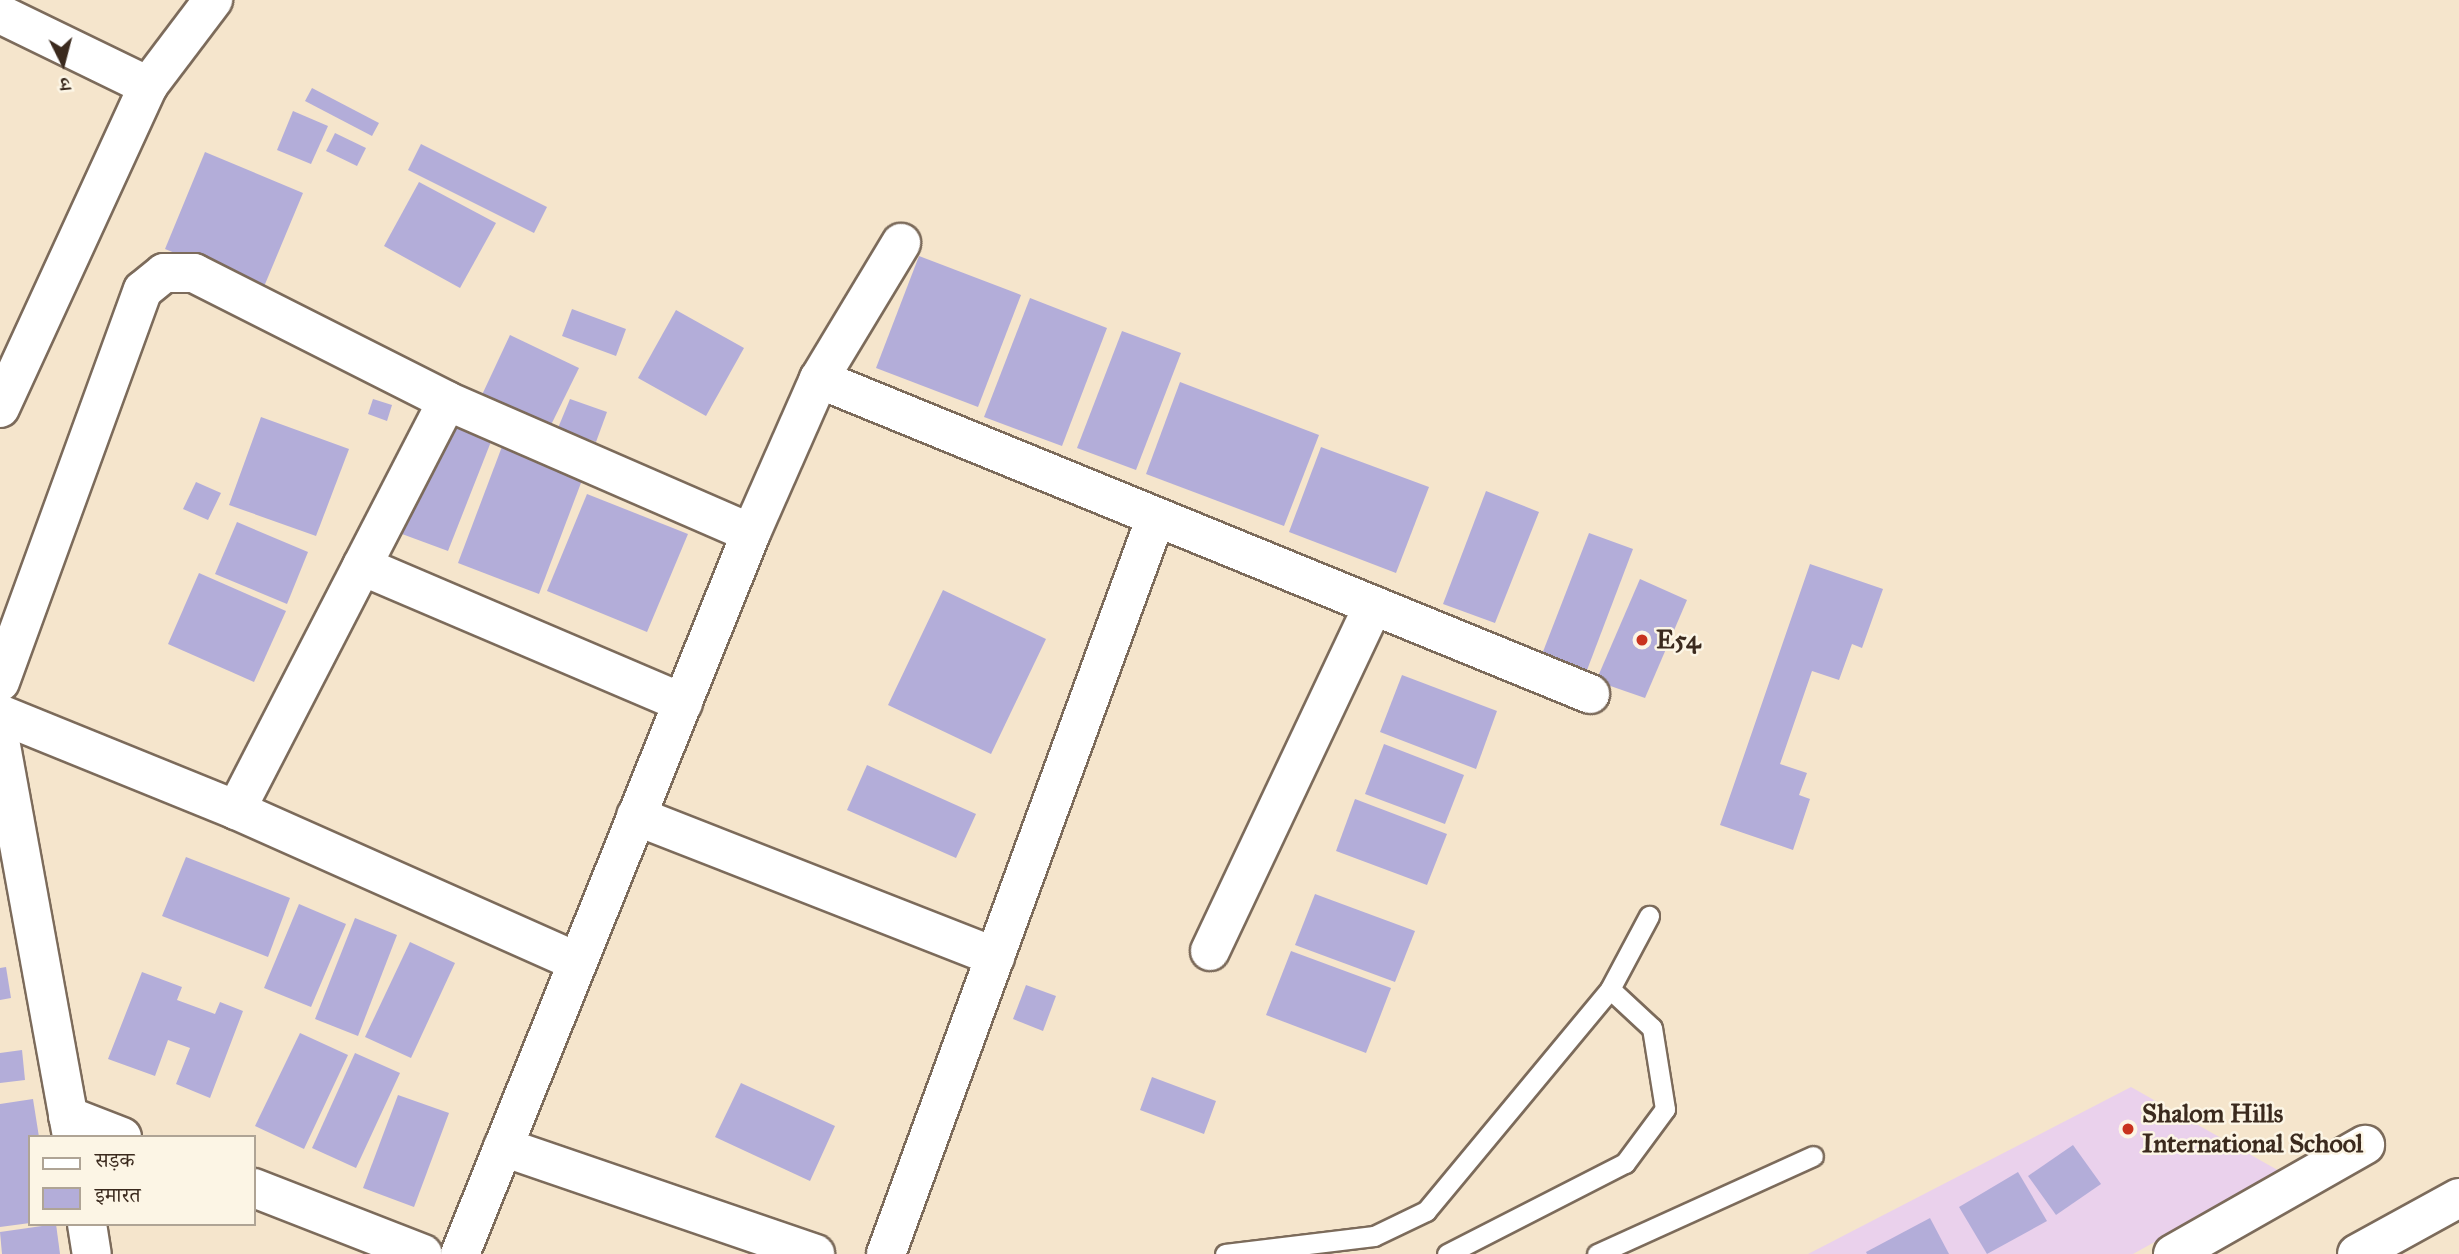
<!DOCTYPE html>
<html>
<head>
<meta charset="utf-8">
<style>
  body { margin:0 }
  #map { position:relative; width:2459px; height:1254px; overflow:hidden; background:#f5e5cc; font-family:"IM FELL Great Primer","Noto Serif Devanagari",serif }
  div>[style] { position:absolute }
  [style*='--x'] { left:calc(var(--x)*1px); top:calc(var(--y)*1px); width:calc(var(--w)*1px); rotate:calc(var(--a)*1deg) }
  .built>* { inset:0; background:#ead1ec }
  .building>* { inset:0; background:#b3add9 }
  .roads { filter:drop-shadow(2px 0 #7c6b5b) drop-shadow(-2px 0 #7c6b5b) drop-shadow(0 2px #7c6b5b) drop-shadow(0 -2px #7c6b5b) }
  .service>* { height:19px; margin:-9.5px; padding:0 9.5px; transform-origin:9.5px; border-radius:9.5px; background:#fff }
  .minor>* { height:38px; margin:-19px; padding:0 19px; transform-origin:19px; border-radius:19px; background:#fff }
  .secondary>* { height:38px; margin:-19px; padding:0 19px; transform-origin:19px; border-radius:19px; background:#fff }
  .dots>* { width:19px; height:19px; translate:-50% -50%; box-sizing:border-box; border:4px solid #fcf5e5; border-radius:50% }
  span { translate:-50% -50%; white-space:nowrap; text-align:center; line-height:1.15; -webkit-text-stroke:5px #fcf5e5; paint-order:stroke }
  .poi-label { font-size:26px; color:#3b2a1e; font-weight:700 }
  .left { translate:0 -50%; text-align:left }
  .legend { position:absolute; left:28px; top:1135px; width:228px; height:91px; box-sizing:border-box; background:#fcf5e5; border:2px solid #afa495; margin:0; padding:9px 12px; list-style:none; font-size:21px; color:#3b2a1e }
  .legend li { display:flex; align-items:center; gap:14px; height:35px }
  .legend b { width:35px; border:2px solid #afa495 }
  .north { position:absolute; left:28px; top:28px; width:70px; height:70px; -webkit-text-stroke:5px #fcf5e5; paint-order:stroke; rotate:174deg; font-size:19px; font-weight:700; line-height:28px; text-align:center; color:#3b2a1e }
  .north::after { content:''; display:block; margin:auto; width:24px; height:32px; background:#3b2a1e; clip-path:polygon(50% 0,100% 100%,50% 72%,0 100%) }
</style>
</head>
<body>
<div id="map">
  <div class="built">
    <i style="clip-path:polygon(2131px 1087px,2281px 1172px,2133px 1254px,1808px 1254px)"></i>
  </div>
  <div class="building">
    <i style="clip-path:polygon(312px 88px,379px 123px,372px 136px,305px 101px)"></i>
    <i style="clip-path:polygon(293px 111px,328px 126px,311px 164px,277px 150px)"></i>
    <i style="clip-path:polygon(335px 133px,366px 148px,357px 166px,326px 151px)"></i>
    <i style="clip-path:polygon(421px 144px,547px 207px,534px 233px,408px 170px)"></i>
    <i style="clip-path:polygon(205px 152px,303px 193px,263px 289px,165px 249px)"></i>
    <i style="clip-path:polygon(419px 182px,496px 223px,460px 288px,384px 246px)"></i>
    <i style="clip-path:polygon(919px 256px,1021px 295px,978px 407px,876px 368px)"></i>
    <i style="clip-path:polygon(1030px 298px,1107px 328px,1062px 446px,984px 417px)"></i>
    <i style="clip-path:polygon(572px 309px,626px 329px,616px 356px,562px 336px)"></i>
    <i style="clip-path:polygon(676px 310px,744px 348px,706px 416px,638px 378px)"></i>
    <i style="clip-path:polygon(1122px 331px,1181px 353px,1136px 470px,1077px 448px)"></i>
    <i style="clip-path:polygon(510px 335px,579px 368px,549px 429px,481px 397px)"></i>
    <i style="clip-path:polygon(1180px 382px,1319px 435px,1284px 526px,1146px 474px)"></i>
    <i style="clip-path:polygon(373px 399px,392px 405px,387px 421px,368px 414px)"></i>
    <i style="clip-path:polygon(570px 399px,607px 412px,596px 442px,558px 428px)"></i>
    <i style="clip-path:polygon(449px 416px,494px 434px,448px 551px,402px 534px)"></i>
    <i style="clip-path:polygon(261px 417px,349px 449px,316px 536px,229px 505px)"></i>
    <i style="clip-path:polygon(506px 436px,587px 467px,539px 594px,458px 563px)"></i>
    <i style="clip-path:polygon(1321px 447px,1429px 487px,1396px 573px,1289px 532px)"></i>
    <i style="clip-path:polygon(196px 482px,221px 493px,208px 520px,183px 509px)"></i>
    <i style="clip-path:polygon(1486px 491px,1539px 512px,1495px 623px,1443px 604px)"></i>
    <i style="clip-path:polygon(587px 494px,688px 534px,647px 632px,547px 591px)"></i>
    <i style="clip-path:polygon(237px 522px,308px 552px,287px 604px,215px 574px)"></i>
    <i style="clip-path:polygon(1589px 533px,1633px 549px,1584px 678px,1539px 662px)"></i>
    <i style="clip-path:polygon(1810px 564px,1883px 589px,1862px 648px,1852px 644px,1839px 680px,1812px 671px,1780px 764px,1807px 773px,1799px 795px,1810px 799px,1793px 850px,1720px 825px)"></i>
    <i style="clip-path:polygon(199px 573px,286px 611px,254px 682px,168px 644px)"></i>
    <i style="clip-path:polygon(1640px 579px,1687px 600px,1645px 698px,1596px 681px)"></i>
    <i style="clip-path:polygon(943px 590px,1046px 639px,991px 754px,888px 705px)"></i>
    <i style="clip-path:polygon(1402px 675px,1497px 711px,1476px 769px,1380px 732px)"></i>
    <i style="clip-path:polygon(1384px 744px,1464px 775px,1445px 824px,1365px 794px)"></i>
    <i style="clip-path:polygon(867px 765px,976px 814px,956px 858px,847px 810px)"></i>
    <i style="clip-path:polygon(1355px 799px,1447px 834px,1427px 885px,1336px 851px)"></i>
    <i style="clip-path:polygon(186px 857px,290px 898px,268px 957px,162px 916px)"></i>
    <i style="clip-path:polygon(1315px 894px,1415px 931px,1395px 982px,1295px 945px)"></i>
    <i style="clip-path:polygon(299px 904px,346px 924px,311px 1007px,264px 988px)"></i>
    <i style="clip-path:polygon(355px 918px,397px 935px,358px 1036px,315px 1019px)"></i>
    <i style="clip-path:polygon(410px 942px,455px 963px,411px 1058px,365px 1037px)"></i>
    <i style="clip-path:polygon(1291px 951px,1391px 988px,1366px 1053px,1266px 1015px)"></i>
    <i style="clip-path:polygon(6px 967px,11px 998px,0 1000px,0 968px)"></i>
    <i style="clip-path:polygon(142px 972px,182px 987px,177px 1000px,215px 1014px,220px 1002px,243px 1011px,210px 1098px,176px 1084px,190px 1048px,168px 1040px,155px 1076px,108px 1059px)"></i>
    <i style="clip-path:polygon(1026px 985px,1056px 996px,1043px 1031px,1013px 1019px)"></i>
    <i style="clip-path:polygon(300px 1033px,348px 1055px,304px 1149px,255px 1126px)"></i>
    <i style="clip-path:polygon(22px 1050px,25px 1080px,0 1083px,0 1053px)"></i>
    <i style="clip-path:polygon(355px 1053px,400px 1073px,356px 1168px,312px 1148px)"></i>
    <i style="clip-path:polygon(1152px 1077px,1216px 1101px,1204px 1134px,1140px 1110px)"></i>
    <i style="clip-path:polygon(741px 1083px,835px 1126px,810px 1181px,715px 1137px)"></i>
    <i style="clip-path:polygon(398px 1095px,449px 1113px,414px 1207px,363px 1188px)"></i>
    <i style="clip-path:polygon(33px 1099px,39px 1137px,30px 1137px,30px 1223px,0 1227px,0 1104px)"></i>
    <i style="clip-path:polygon(2073px 1145px,2101px 1184px,2056px 1215px,2028px 1176px)"></i>
    <i style="clip-path:polygon(2018px 1172px,2047px 1221px,1987px 1254px,1959px 1207px)"></i>
    <i style="clip-path:polygon(1930px 1218px,1949px 1254px,1867px 1254px,1866px 1252px)"></i>
    <i style="clip-path:polygon(56px 1224px,60px 1254px,2px 1254px,0 1232px)"></i>
  </div>
  <div class="roads">
    <div class="service">
      <i style="--x:1225;--y:1254;--w:150;--a:-6.9"></i>
      <i style="--x:1374;--y:1236;--w:58;--a:-25.7"></i>
      <i style="--x:1426;--y:1211;--w:288;--a:-50.3"></i>
      <i style="--x:1610;--y:989;--w:83;--a:-61.9"></i>
      <i style="--x:1447;--y:1254;--w:200;--a:-27.1"></i>
      <i style="--x:1625;--y:1163;--w:67;--a:-53.5"></i>
      <i style="--x:1665;--y:1109;--w:82;--a:-99.1"></i>
      <i style="--x:1652;--y:1028;--w:57;--a:-137.1"></i>
      <i style="--x:1597;--y:1254;--w:237;--a:-24.4"></i>
    </div>
    <div class="minor">
      <i style="--x:0;--y:14;--w:165;--a:25.9"></i>
      <i style="--x:819;--y:379;--w:833;--a:22.22"></i>
      <i style="--x:0;--y:408;--w:354;--a:-65.3"></i>
      <i style="--x:148;--y:86;--w:108;--a:-52.9"></i>
      <i style="--x:362;--y:566;--w:349;--a:23.1"></i>
      <i style="--x:0;--y:682;--w:417;--a:-70"></i>
      <i style="--x:143;--y:290;--w:27;--a:-39"></i>
      <i style="--x:164;--y:273;--w:30;--a:0"></i>
      <i style="--x:194;--y:273;--w:284;--a:26.8"></i>
      <i style="--x:447;--y:401;--w:331;--a:23.5"></i>
      <i style="--x:0;--y:714;--w:255;--a:22.1"></i>
      <i style="--x:236;--y:810;--w:373;--a:24"></i>
      <i style="--x:0;--y:740;--w:403;--a:79.7"></i>
      <i style="--x:236;--y:810;--w:460;--a:-62.7"></i>
      <i style="--x:636;--y:816;--w:386;--a:21.4"></i>
      <i style="--x:1210;--y:951;--w:382;--a:-64.7"></i>
      <i style="--x:68;--y:1116;--w:58;--a:21.3"></i>
      <i style="--x:503;--y:1147;--w:330;--a:18.9"></i>
      <i style="--x:254;--y:1188;--w:181;--a:21.3"></i>
      <i style="--x:87;--y:1224;--w:30;--a:81"></i>
      <i style="--x:460;--y:1254;--w:778;--a:-68.02"></i>
      <i style="--x:751;--y:533;--w:168;--a:-66.2"></i>
      <i style="--x:819;--y:379;--w:159;--a:-58.9"></i>
      <i style="--x:886;--y:1254;--w:785;--a:-69.88"></i>
      <i style="--x:2173;--y:1254;--w:221;--a:-29.6"></i>
    </div>
    <div class="secondary">
      <i style="--x:2357;--y:1254;--w:116;--a:-28.8"></i>
    </div>
  </div>
  <div class="dots">
    <i style="left:1642px;top:640px;background:#c8321e"></i>
    <i style="left:2128px;top:1129px;background:#c8321e"></i>
  </div>
  <div class="poi-label">
    <span class="left" style="left:1656px;top:640px">E54</span>
    <span class="left" style="left:2142px;top:1129px">Shalom Hills<br>International School</span>
  </div>
  <ul class="legend">
  <li><b style="height:9px;background:#fff"></b>सड़क</li>
  <li><b style="height:19px;background:#b3add9"></b>इमारत</li>
  </ul>
  <div class="north">उ</div>
</div>
</body>
</html>
